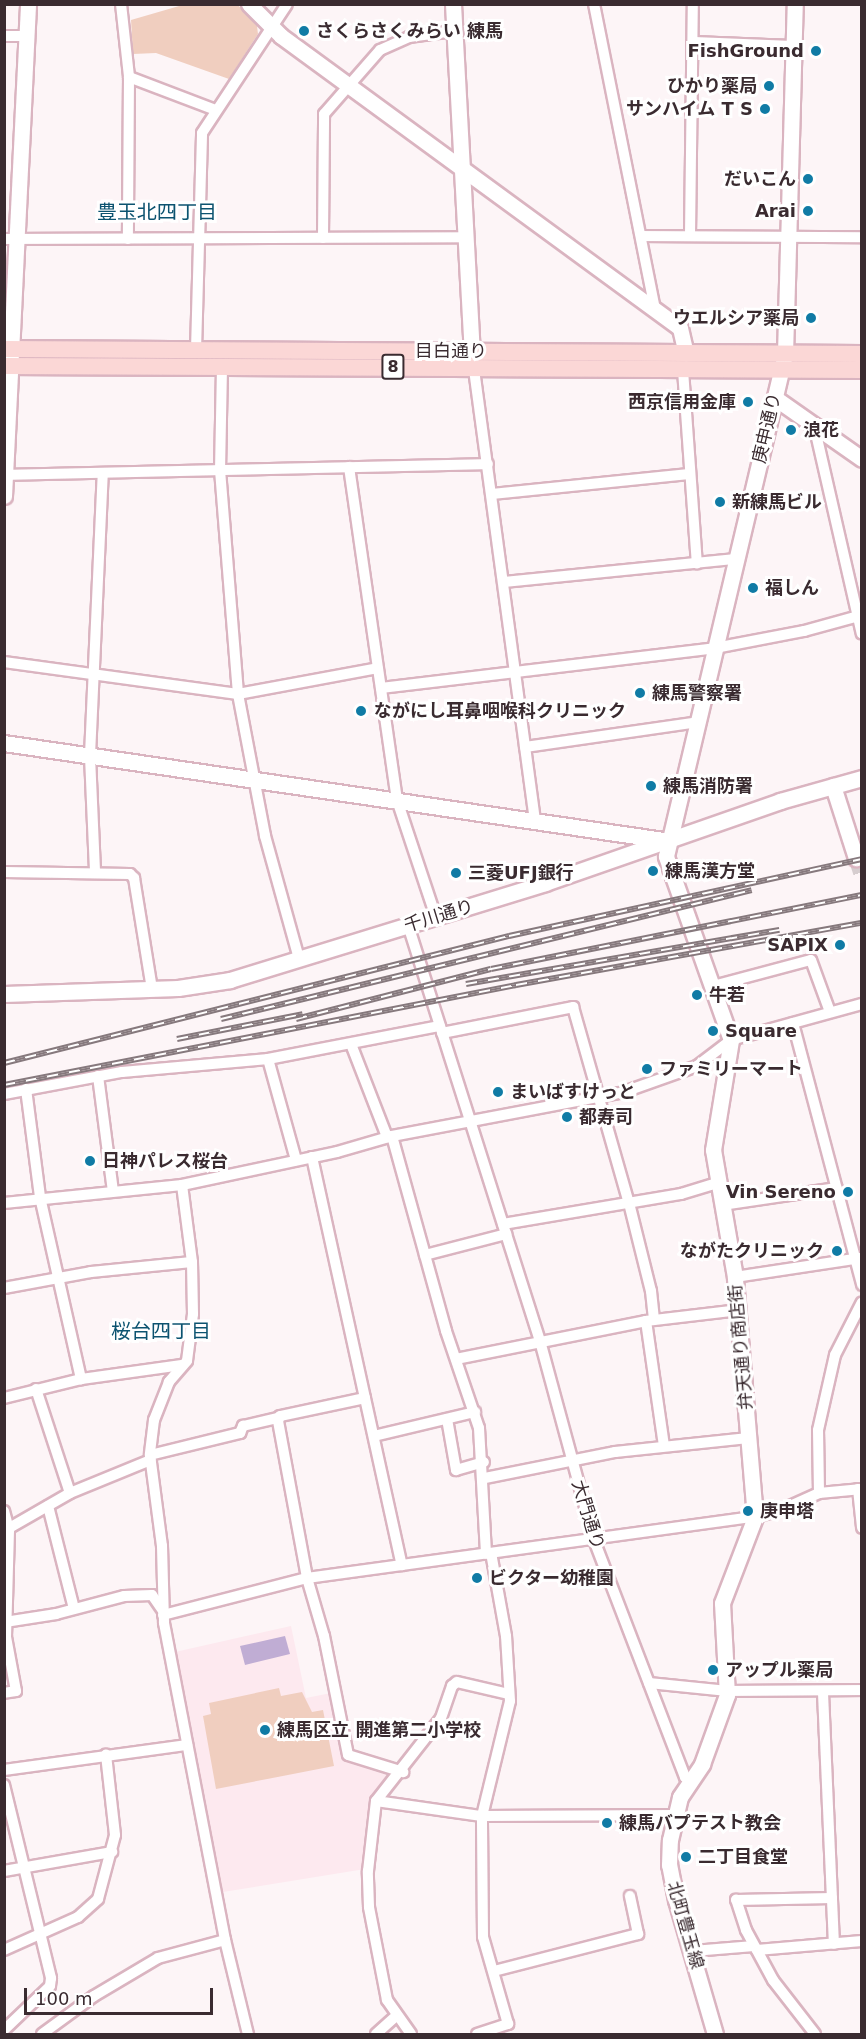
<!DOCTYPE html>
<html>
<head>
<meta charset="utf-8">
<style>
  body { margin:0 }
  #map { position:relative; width:866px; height:2039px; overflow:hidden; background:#fdf5f7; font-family:"DejaVu Sans","Noto Sans JP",sans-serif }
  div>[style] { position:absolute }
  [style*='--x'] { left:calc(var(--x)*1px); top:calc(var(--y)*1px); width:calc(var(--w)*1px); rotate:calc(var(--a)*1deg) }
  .built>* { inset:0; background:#fde9ef }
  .green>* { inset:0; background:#f0cebf }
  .water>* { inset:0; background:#c0add4 }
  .secondary-tunnel>* { height:15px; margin-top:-7.5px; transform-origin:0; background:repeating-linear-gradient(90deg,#d6cdcf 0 15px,transparent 0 23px) }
  .roads { filter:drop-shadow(2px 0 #dab4c0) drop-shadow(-2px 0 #dab4c0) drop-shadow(0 2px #dab4c0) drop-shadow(0 -2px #dab4c0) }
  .street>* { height:10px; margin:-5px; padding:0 5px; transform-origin:5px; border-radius:5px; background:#fff }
  .secondary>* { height:15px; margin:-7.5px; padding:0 7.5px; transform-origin:7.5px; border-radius:7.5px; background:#fff }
  .primary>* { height:16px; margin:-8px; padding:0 8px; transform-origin:8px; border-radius:8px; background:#fbd7d6 }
  .rail>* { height:6px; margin-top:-3px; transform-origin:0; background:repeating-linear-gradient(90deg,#fff 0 11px,#86797d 0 22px); box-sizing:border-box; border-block:2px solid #86797d }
  .dots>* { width:16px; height:16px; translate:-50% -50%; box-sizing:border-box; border:3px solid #fff; border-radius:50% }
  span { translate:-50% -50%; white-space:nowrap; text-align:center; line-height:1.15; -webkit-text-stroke:6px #fff; paint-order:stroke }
  .shield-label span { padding:2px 4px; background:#fff; border:2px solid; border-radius:4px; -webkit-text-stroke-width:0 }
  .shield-label { font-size:16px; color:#3a2b30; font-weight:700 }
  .poi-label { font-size:18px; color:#3a2b30; font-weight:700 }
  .left { translate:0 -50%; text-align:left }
  .right { translate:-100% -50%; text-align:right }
  .street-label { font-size:18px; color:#3a2b30 }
  .neighbourhood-label { font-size:20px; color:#0c5370 }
  .frame { position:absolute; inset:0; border:6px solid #3a2b30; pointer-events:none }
  .scale { position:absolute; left:24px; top:1988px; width:189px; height:27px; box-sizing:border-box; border:3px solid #3a2b30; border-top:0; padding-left:8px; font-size:18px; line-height:21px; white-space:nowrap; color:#3a2b30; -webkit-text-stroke:4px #fff; paint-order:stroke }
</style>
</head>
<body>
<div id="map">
  <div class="built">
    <i style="clip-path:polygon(291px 1626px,306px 1698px,331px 1693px,345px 1761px,390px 1773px,392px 1779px,372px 1802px,365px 1869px,223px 1892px,175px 1652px)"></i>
  </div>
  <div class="green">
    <i style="clip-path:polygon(186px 4px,238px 5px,257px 26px,258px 34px,229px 79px,156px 53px,133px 54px,131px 20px)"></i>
    <i style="clip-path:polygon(279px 1688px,281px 1696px,302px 1692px,312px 1712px,323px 1710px,334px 1766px,216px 1789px,203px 1716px,211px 1714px,209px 1703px)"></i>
  </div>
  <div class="water">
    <i style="clip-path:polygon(285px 1636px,290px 1654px,245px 1665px,240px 1646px)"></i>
  </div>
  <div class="secondary-tunnel">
    <i style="--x:856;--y:858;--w:19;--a:72"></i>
  </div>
  <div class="roads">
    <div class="street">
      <i style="--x:121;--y:4;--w:73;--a:83.7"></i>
      <i style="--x:129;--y:77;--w:162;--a:90.4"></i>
      <i style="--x:594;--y:4;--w:311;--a:78.7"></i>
      <i style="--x:4;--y:36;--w:22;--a:0"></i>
      <i style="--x:693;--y:42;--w:101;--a:2.3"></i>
      <i style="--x:129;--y:77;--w:93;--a:20.8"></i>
      <i style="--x:690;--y:235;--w:231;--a:-89.3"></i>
      <i style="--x:642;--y:236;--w:220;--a:0.3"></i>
      <i style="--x:323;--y:238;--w:124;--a:-89.5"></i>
      <i style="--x:324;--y:114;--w:85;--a:-48.8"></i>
      <i style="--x:380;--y:50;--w:32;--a:-24"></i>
      <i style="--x:409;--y:37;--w:45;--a:-7.6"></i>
      <i style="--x:4;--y:239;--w:462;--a:-0.2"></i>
      <i style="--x:196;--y:350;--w:217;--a:-88.4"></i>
      <i style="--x:202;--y:133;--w:154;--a:-56.6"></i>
      <i style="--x:473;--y:362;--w:462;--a:82.3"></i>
      <i style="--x:222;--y:367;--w:103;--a:91.1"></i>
      <i style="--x:220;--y:470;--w:225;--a:85.4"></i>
      <i style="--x:238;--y:694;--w:145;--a:79.2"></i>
      <i style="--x:265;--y:836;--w:128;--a:74.5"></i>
      <i style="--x:683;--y:370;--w:194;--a:85.9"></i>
      <i style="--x:814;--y:425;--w:214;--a:77.1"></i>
      <i style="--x:349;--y:467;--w:336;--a:81.8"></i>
      <i style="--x:397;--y:800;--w:123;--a:71.6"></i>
      <i style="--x:6;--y:475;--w:482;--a:-1.3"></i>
      <i style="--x:492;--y:494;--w:198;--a:-5.8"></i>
      <i style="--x:504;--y:582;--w:233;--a:-5.7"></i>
      <i style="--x:4;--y:662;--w:236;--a:7.8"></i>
      <i style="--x:238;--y:694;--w:142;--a:-10.5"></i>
      <i style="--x:381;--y:688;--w:336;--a:-6.8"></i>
      <i style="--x:715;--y:648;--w:91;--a:-10.8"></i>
      <i style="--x:804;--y:631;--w:60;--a:-15.4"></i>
      <i style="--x:525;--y:747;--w:175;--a:-8.2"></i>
      <i style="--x:95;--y:871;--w:116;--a:-92.5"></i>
      <i style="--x:90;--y:755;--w:282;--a:-87.4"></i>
      <i style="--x:4;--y:872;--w:126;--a:0.9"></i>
      <i style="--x:130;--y:874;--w:6;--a:45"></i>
      <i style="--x:134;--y:878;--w:112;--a:80.8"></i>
      <i style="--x:408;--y:925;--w:436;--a:72.4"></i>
      <i style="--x:540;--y:1341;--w:206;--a:74.8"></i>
      <i style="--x:594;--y:1540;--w:254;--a:69"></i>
      <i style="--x:685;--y:1777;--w:8;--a:40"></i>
      <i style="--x:713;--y:986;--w:101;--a:-14.9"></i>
      <i style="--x:811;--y:960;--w:55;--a:69.9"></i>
      <i style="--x:793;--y:1023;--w:271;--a:75.2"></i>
      <i style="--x:442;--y:1033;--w:134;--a:-11.2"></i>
      <i style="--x:573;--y:1007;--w:204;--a:74.1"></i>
      <i style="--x:629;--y:1203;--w:91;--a:76"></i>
      <i style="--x:651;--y:1291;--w:29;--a:84"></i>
      <i style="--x:351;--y:1044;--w:100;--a:68.8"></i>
      <i style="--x:268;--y:1059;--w:105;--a:74.5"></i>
      <i style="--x:98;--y:1076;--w:116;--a:82.6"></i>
      <i style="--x:26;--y:1089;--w:109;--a:82.6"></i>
      <i style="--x:40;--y:1197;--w:187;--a:77.3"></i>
      <i style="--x:4;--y:1094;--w:120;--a:-10.6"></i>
      <i style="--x:122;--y:1072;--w:147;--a:-5.1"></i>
      <i style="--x:268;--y:1059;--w:175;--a:-10.9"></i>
      <i style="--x:392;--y:1136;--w:202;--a:74.5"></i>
      <i style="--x:446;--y:1331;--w:102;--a:71.2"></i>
      <i style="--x:479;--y:1428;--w:126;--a:86.8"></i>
      <i style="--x:312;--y:1157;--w:418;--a:77.6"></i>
      <i style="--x:182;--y:1185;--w:78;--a:82.6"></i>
      <i style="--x:192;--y:1262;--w:52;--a:88.9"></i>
      <i style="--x:193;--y:1314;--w:47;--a:97.3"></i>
      <i style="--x:187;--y:1361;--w:28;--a:131"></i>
      <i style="--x:169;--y:1382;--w:41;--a:111.5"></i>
      <i style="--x:154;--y:1420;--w:35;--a:97"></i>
      <i style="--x:150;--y:1455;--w:92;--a:82.5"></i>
      <i style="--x:162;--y:1546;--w:77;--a:88.5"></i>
      <i style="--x:164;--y:1623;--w:323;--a:79.1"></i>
      <i style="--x:225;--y:1940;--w:97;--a:76.3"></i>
      <i style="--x:4;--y:1203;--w:179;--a:-5.8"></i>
      <i style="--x:182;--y:1185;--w:158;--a:-12"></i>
      <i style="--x:337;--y:1152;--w:57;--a:-16.2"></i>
      <i style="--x:392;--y:1136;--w:236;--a:-10.7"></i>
      <i style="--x:624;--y:1092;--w:77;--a:-19.6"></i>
      <i style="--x:697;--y:1066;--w:43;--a:-37.4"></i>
      <i style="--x:731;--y:1040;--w:136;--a:-15.4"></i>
      <i style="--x:722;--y:1205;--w:116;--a:-8.4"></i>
      <i style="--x:503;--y:1224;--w:181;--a:-9.6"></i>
      <i style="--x:681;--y:1194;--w:39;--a:-17"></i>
      <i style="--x:425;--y:1255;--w:84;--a:-14.5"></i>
      <i style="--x:735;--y:1277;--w:127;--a:-8.6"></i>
      <i style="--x:4;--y:1288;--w:88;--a:-10.4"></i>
      <i style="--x:91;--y:1272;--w:101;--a:-5.7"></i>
      <i style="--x:646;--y:1321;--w:126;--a:81.8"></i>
      <i style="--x:456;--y:1359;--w:194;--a:-11.3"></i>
      <i style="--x:646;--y:1321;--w:94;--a:-6.7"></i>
      <i style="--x:36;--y:1389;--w:109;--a:71.9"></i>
      <i style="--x:4;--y:1398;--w:79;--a:-13.9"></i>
      <i style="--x:81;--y:1379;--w:102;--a:-7.9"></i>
      <i style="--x:365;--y:1398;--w:87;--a:168"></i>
      <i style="--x:280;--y:1416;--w:5;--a:112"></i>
      <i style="--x:278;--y:1421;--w:160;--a:79.5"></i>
      <i style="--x:307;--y:1578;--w:60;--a:73.7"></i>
      <i style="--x:324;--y:1636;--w:121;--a:78.6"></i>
      <i style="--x:348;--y:1755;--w:58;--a:17.2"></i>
      <i style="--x:447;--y:1419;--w:52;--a:80"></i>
      <i style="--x:456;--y:1470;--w:29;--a:-16"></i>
      <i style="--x:374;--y:1436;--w:104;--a:-13.4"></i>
      <i style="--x:150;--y:1455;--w:93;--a:-13.7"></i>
      <i style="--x:240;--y:1433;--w:8;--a:-67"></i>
      <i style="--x:243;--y:1426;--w:37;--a:-13"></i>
      <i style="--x:485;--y:1478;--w:133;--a:-11.3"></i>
      <i style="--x:615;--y:1452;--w:134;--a:-6"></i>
      <i style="--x:858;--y:1489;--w:39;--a:84"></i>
      <i style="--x:819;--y:1493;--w:63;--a:-90.9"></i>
      <i style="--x:818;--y:1430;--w:77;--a:-77.2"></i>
      <i style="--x:835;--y:1355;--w:59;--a:-63"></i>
      <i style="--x:48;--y:1506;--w:106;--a:75.8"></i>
      <i style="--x:4;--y:1511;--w:20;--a:75"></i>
      <i style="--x:9;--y:1530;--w:107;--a:91.6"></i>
      <i style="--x:6;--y:1637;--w:55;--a:79.5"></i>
      <i style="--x:16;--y:1691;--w:12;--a:171"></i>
      <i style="--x:4;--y:1531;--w:76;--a:-29.9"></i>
      <i style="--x:70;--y:1493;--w:87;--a:-22.2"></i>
      <i style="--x:163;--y:1615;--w:149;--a:-14.4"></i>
      <i style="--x:307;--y:1578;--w:452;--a:-7.8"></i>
      <i style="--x:755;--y:1517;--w:27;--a:-15"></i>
      <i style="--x:781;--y:1510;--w:42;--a:-24.1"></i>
      <i style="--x:819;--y:1493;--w:43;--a:-5.3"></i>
      <i style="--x:5;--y:1622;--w:52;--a:-8.9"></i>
      <i style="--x:56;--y:1614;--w:70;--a:-14.8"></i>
      <i style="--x:124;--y:1596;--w:28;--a:-2"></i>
      <i style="--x:152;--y:1595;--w:19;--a:55"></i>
      <i style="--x:649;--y:1683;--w:79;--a:5.8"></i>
      <i style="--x:728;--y:1691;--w:134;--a:-0.4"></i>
      <i style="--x:823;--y:1693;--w:251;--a:87.5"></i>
      <i style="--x:4;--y:1770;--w:185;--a:-7.8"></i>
      <i style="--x:4;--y:1785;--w:199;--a:76.3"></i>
      <i style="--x:51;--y:1978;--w:8;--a:97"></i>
      <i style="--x:50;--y:1986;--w:62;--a:136.3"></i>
      <i style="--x:376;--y:1801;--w:107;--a:8.1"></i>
      <i style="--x:482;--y:1816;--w:194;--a:-0.3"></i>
      <i style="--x:4;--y:1871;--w:110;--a:-10"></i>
      <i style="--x:4;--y:1950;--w:81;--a:-24"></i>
      <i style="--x:78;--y:1917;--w:27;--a:-42"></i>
      <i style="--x:98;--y:1899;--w:66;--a:-75.1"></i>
      <i style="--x:115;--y:1835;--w:81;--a:-96.4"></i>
      <i style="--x:757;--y:1950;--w:105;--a:-4.9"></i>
      <i style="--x:693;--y:1951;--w:61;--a:-4.7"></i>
      <i style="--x:494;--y:1971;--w:149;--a:-14.4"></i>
      <i style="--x:638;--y:1934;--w:39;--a:-102"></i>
      <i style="--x:42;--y:2034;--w:64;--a:-36.2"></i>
      <i style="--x:94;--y:1996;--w:74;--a:-30.7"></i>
      <i style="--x:158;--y:1958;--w:69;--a:-15"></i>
      <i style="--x:376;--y:2034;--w:27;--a:-42"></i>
      <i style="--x:411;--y:2034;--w:42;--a:-125.2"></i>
      <i style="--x:387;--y:2000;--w:95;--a:-101"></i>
      <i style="--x:369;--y:1907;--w:36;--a:-92"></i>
      <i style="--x:368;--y:1871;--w:70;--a:-83.5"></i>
      <i style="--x:376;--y:1801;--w:105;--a:-51.9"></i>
      <i style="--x:441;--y:1718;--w:34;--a:-71"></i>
      <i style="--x:452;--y:1686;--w:6;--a:-39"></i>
      <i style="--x:457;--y:1682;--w:53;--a:13"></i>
      <i style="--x:477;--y:2034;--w:33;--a:-18"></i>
      <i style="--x:508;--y:2024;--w:91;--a:-106"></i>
      <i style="--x:483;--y:1937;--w:121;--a:-90.5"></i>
      <i style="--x:482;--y:1816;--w:118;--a:-76.3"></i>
      <i style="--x:510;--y:1701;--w:65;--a:-93.5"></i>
      <i style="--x:506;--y:1636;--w:84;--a:-100.2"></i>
      <i style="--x:815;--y:2034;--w:68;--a:-127.9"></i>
      <i style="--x:773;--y:1980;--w:57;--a:-118.4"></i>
      <i style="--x:746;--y:1930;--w:32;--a:-108"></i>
      <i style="--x:736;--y:1900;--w:96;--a:-1.2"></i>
    </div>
    <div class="secondary">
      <i style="--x:249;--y:4;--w:45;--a:45"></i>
      <i style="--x:281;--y:36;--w:494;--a:36.2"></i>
      <i style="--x:680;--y:328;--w:26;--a:77"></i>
      <i style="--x:453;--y:4;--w:348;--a:86.9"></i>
      <i style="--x:775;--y:398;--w:106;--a:35"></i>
      <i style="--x:4;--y:496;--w:493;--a:-87.2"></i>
      <i style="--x:4;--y:743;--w:666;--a:8.37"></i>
      <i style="--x:833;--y:786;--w:76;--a:72.3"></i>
      <i style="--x:4;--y:994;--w:174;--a:-2"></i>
      <i style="--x:178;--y:988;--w:53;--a:-8.7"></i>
      <i style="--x:230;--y:980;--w:330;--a:-17.1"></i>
      <i style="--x:545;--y:883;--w:249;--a:-19.2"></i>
      <i style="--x:780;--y:801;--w:85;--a:-15.7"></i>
      <i style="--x:715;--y:2034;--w:140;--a:-106.2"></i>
      <i style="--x:676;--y:1900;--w:36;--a:-101"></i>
      <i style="--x:669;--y:1865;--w:25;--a:-88"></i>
      <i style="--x:670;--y:1840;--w:44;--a:-76.9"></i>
      <i style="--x:680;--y:1797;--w:40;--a:-56"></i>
      <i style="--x:702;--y:1764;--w:73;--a:-70.1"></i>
      <i style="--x:727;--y:1695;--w:92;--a:-93.1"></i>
      <i style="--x:722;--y:1603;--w:92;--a:-69"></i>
      <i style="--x:755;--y:1517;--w:241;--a:-94.8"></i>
      <i style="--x:735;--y:1277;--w:129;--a:-99.8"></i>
      <i style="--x:713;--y:1150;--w:111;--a:-80.7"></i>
      <i style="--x:731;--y:1040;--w:195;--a:-109.5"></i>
      <i style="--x:666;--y:856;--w:516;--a:-76.66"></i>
      <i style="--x:785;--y:354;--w:350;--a:-88.4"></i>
    </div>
    <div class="primary">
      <i style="--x:4;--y:349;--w:858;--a:0.33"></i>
      <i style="--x:4;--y:366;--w:858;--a:0.27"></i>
    </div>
  </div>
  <div class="rail">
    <i style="--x:466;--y:984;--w:318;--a:-9.8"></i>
    <i style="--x:221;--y:1019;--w:546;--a:-13.65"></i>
    <i style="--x:296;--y:1019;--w:201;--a:-14.4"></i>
    <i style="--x:491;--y:969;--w:378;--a:-11.3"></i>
    <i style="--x:177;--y:1039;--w:128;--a:-11.2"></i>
    <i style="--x:4;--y:1063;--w:521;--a:-14.12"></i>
    <i style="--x:509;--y:936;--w:361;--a:-12.3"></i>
    <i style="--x:4;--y:1085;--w:522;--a:-11.05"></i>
    <i style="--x:516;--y:985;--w:352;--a:-10.2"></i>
  </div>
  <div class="dots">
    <i style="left:304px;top:31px;background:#107ba5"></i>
    <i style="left:816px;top:51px;background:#107ba5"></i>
    <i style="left:769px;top:86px;background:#107ba5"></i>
    <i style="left:765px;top:109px;background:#107ba5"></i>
    <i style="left:808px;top:179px;background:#107ba5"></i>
    <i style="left:808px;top:211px;background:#107ba5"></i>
    <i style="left:811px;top:318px;background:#107ba5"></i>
    <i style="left:748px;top:402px;background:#107ba5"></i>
    <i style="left:791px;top:430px;background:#107ba5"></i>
    <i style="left:720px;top:502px;background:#107ba5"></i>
    <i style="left:753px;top:588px;background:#107ba5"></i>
    <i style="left:640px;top:693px;background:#107ba5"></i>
    <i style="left:361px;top:711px;background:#107ba5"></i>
    <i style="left:651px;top:786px;background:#107ba5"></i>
    <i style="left:653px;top:871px;background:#107ba5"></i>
    <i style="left:456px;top:873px;background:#107ba5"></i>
    <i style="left:840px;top:945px;background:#107ba5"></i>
    <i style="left:697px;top:995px;background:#107ba5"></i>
    <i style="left:713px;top:1031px;background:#107ba5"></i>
    <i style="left:647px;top:1069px;background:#107ba5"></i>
    <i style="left:498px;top:1092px;background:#107ba5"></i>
    <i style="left:567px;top:1117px;background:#107ba5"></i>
    <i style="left:90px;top:1161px;background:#107ba5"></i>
    <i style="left:848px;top:1192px;background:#107ba5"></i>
    <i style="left:837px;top:1251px;background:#107ba5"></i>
    <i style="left:748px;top:1511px;background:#107ba5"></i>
    <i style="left:477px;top:1578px;background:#107ba5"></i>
    <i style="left:713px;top:1670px;background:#107ba5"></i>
    <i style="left:265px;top:1730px;background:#107ba5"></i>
    <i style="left:607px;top:1823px;background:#107ba5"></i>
    <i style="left:686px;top:1857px;background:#107ba5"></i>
  </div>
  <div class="shield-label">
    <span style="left:393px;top:367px">8</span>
  </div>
  <div class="poi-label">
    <span class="left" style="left:316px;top:31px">さくらさくみらい 練馬</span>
    <span class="right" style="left:804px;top:51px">FishGround</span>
    <span class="right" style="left:757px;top:86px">ひかり薬局</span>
    <span class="right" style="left:753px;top:109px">サンハイム T S</span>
    <span class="right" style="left:796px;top:179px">だいこん</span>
    <span class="right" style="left:796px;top:211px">Arai</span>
    <span class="right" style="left:799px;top:318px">ウエルシア薬局</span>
    <span class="right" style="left:736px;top:402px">西京信用金庫</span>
    <span class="left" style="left:803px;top:430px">浪花</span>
    <span class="left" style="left:732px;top:502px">新練馬ビル</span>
    <span class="left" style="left:765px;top:588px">福しん</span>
    <span class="left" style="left:652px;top:693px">練馬警察署</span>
    <span class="left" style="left:374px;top:711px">ながにし耳鼻咽喉科クリニック</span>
    <span class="left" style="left:663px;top:786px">練馬消防署</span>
    <span class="left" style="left:665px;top:871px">練馬漢方堂</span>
    <span class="left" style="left:468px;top:873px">三菱UFJ銀行</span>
    <span class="right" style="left:828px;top:945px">SAPIX</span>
    <span class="left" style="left:709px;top:995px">牛若</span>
    <span class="left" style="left:725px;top:1031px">Square</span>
    <span class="left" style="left:659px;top:1069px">ファミリーマート</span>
    <span class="left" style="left:510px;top:1092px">まいばすけっと</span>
    <span class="left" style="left:579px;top:1117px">都寿司</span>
    <span class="left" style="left:102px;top:1161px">日神パレス桜台</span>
    <span class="right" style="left:836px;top:1192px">Vin Sereno</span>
    <span class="right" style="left:824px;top:1251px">ながたクリニック</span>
    <span class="left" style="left:760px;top:1511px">庚申塔</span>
    <span class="left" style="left:489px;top:1578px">ビクター幼稚園</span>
    <span class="left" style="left:725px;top:1670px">アップル薬局</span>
    <span class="left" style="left:277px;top:1730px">練馬区立 開進第二小学校</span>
    <span class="left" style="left:619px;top:1823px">練馬バプテスト教会</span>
    <span class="left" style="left:698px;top:1857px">二丁目食堂</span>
  </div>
  <div class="street-label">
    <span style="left:451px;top:351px">目白通り</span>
    <span style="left:767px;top:428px;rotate:-77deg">庚申通り</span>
    <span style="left:439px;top:916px;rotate:-17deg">千川通り</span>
    <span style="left:741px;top:1347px;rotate:-95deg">弁天通り商店街</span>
    <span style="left:588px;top:1515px;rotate:73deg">大門通り</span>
    <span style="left:685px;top:1925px;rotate:74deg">北町豊玉線</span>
  </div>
  <div class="neighbourhood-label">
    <span style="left:157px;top:212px">豊玉北四丁目</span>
    <span style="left:161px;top:1331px">桜台四丁目</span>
  </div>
  <div class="frame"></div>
  <div class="scale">100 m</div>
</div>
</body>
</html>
